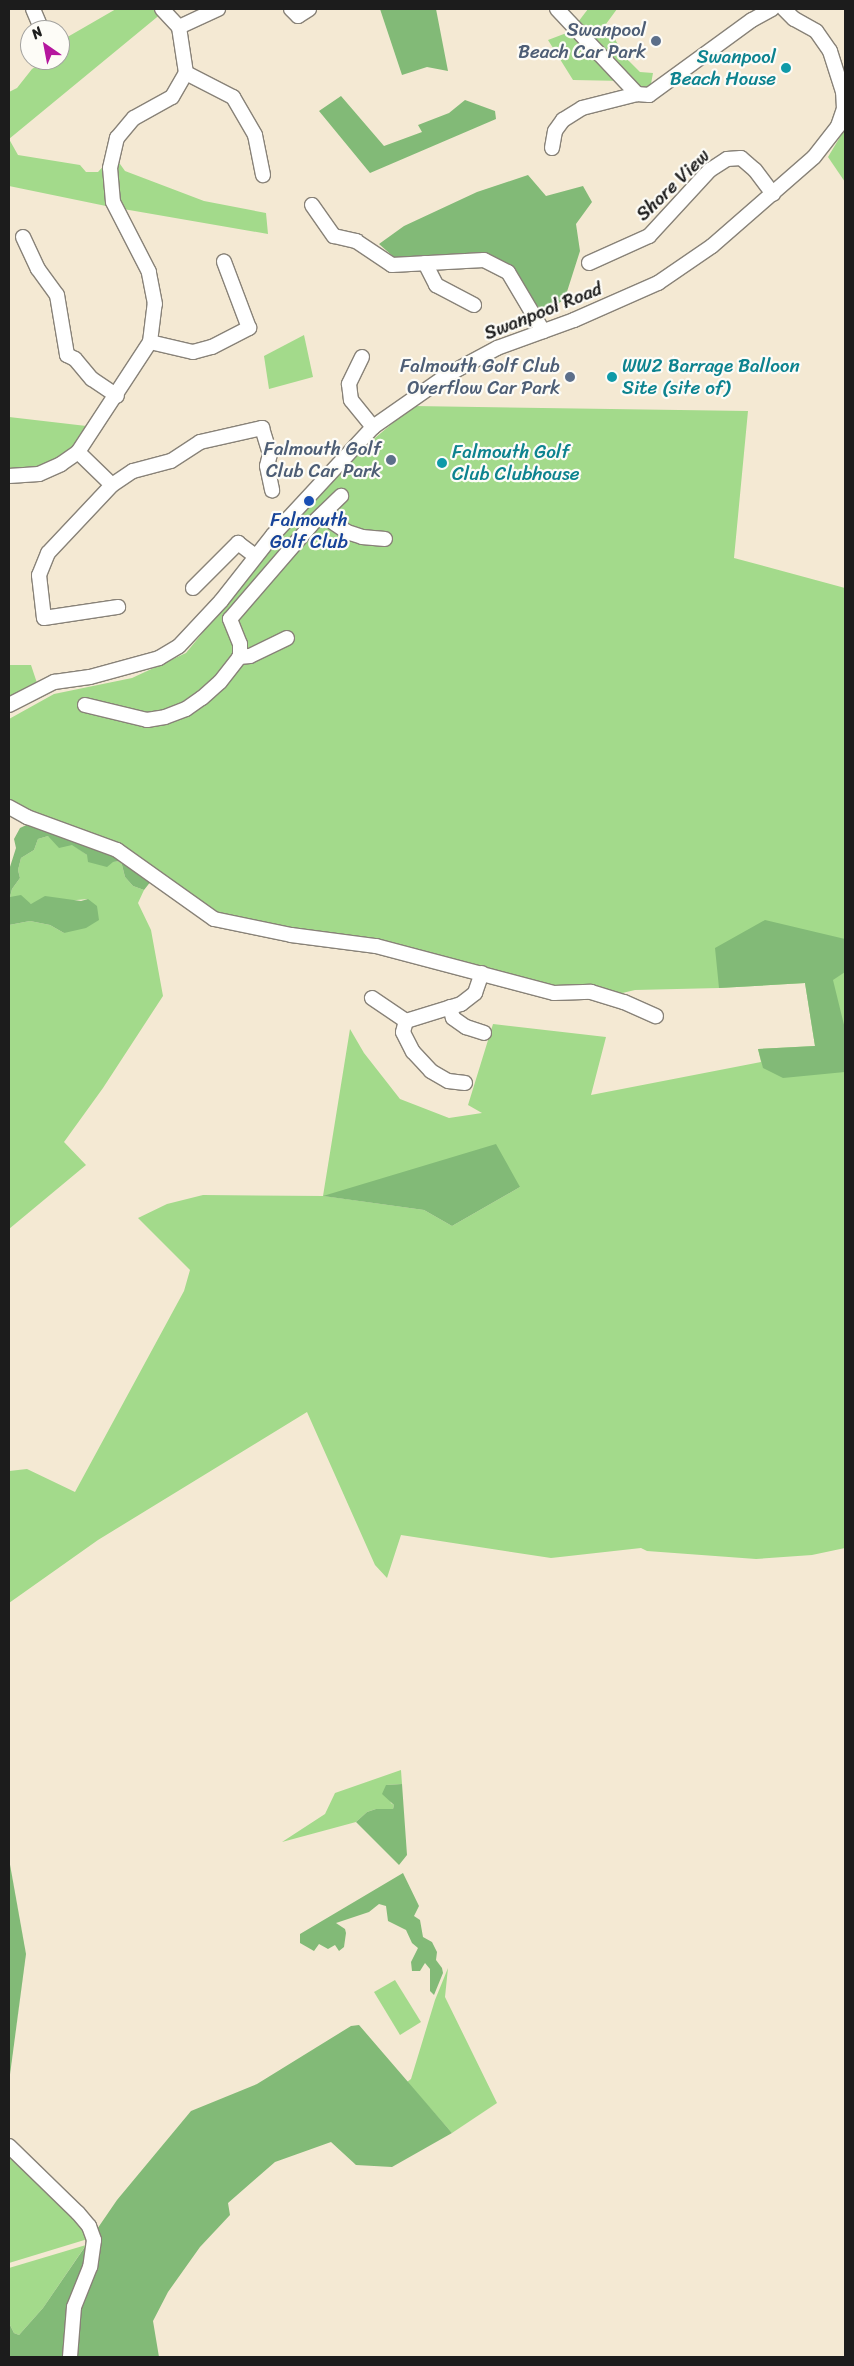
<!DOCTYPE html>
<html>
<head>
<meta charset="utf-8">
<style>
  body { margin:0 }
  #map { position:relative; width:854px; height:2366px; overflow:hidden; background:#f4e9d3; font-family:Sriracha,sans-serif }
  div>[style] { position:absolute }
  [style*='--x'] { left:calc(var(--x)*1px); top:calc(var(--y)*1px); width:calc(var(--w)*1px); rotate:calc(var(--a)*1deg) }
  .green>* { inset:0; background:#a3da8b }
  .forest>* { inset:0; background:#82ba77 }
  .roads { filter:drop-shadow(1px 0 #888278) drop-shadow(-1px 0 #888278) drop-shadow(0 1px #888278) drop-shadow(0 -1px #888278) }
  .minor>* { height:14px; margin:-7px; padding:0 7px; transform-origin:7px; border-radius:7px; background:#fff }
  .dots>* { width:14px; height:14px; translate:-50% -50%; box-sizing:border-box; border:2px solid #fdfcf7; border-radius:50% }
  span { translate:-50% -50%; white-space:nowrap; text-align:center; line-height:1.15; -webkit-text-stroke:4.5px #fdfcf7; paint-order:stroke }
  .service-label { font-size:19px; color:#4e5e75 }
  .right { translate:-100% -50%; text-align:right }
  .culture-label { font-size:19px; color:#0d838f }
  .left { translate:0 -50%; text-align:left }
  .street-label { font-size:19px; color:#1c1c1c }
  .transit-label { font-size:19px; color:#164399 }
  .frame { position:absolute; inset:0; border:10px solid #1c1c1c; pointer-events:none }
  .north { position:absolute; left:20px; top:20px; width:50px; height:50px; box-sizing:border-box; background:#fdfcf7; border:1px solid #a3a29f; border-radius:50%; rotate:327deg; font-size:14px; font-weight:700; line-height:20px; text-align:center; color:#1c1c1c }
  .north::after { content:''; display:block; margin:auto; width:18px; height:22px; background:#b5179e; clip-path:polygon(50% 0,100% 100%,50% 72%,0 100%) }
</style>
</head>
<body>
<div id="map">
  <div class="green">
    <i style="clip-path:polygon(116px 9px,158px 9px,162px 13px,9px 139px,18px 155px,80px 165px,86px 172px,98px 172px,109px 160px,120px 164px,125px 171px,204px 201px,266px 213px,268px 234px,106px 206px,9px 186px,9px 92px,17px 88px,32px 69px,46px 60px,60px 60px,64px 39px)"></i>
    <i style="clip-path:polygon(588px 9px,617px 9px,606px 24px,626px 58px,640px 72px,653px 73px,649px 95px,625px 81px,573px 80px,548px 40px,577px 29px,575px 26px)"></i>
    <i style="clip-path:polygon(843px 132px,845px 132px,845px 182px,828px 157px)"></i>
    <i style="clip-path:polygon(304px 335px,313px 377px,269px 389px,264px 356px)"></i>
    <i style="clip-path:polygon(evenodd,413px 406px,748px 411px,734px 558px,845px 588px,845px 1548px,812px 1555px,756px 1559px,647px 1551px,641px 1548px,551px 1558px,401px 1535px,387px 1578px,375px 1565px,307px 1412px,98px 1540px,9px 1603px,9px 1471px,27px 1469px,75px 1492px,184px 1291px,190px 1270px,138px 1218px,167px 1204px,203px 1195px,323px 1196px,350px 1029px,364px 1053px,400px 1099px,449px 1118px,482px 1113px,468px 1105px,493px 1024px,606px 1037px,591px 1095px,761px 1062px,758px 1049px,815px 1046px,805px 983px,719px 988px,635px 990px,618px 994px,591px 984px,554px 987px,391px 943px,293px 929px,217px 913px,120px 846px,30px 812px,9px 801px,9px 719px,54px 694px,132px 678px,186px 653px,299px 515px,369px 443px,413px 406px,520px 1187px,452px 1226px,424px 1210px,324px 1196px,520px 1187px)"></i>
    <i style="clip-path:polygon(9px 417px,95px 427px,61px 464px,9px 476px)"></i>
    <i style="clip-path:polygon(9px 665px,31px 665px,37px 683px,9px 698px)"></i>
    <i style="clip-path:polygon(48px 836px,72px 844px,87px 855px,113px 862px,121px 861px,125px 877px,133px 886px,144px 890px,138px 903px,151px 930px,163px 996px,103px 1088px,64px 1142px,86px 1165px,9px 1229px,9px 925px,30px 921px,50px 925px,64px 933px,88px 899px,31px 904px,10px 897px,12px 889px,20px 878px,18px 870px,21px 858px,34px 850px,38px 839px)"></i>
    <i style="clip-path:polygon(401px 1770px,402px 1784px,386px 1785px,391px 1803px,394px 1805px,393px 1809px,376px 1809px,367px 1812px,356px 1822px,282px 1842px,325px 1814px,335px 1793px)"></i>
    <i style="clip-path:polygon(448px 1968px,445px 1997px,497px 2103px,452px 2133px,407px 2082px,411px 2079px,435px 2000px)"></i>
    <i style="clip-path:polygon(395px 1980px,421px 2022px,400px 2035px,374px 1992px)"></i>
    <i style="clip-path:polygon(9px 2146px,78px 2213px,91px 2238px,9px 2263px)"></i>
    <i style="clip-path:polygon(86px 2245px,43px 2308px,19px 2335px,14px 2333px,9px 2323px,9px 2268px)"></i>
  </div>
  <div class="forest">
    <i style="clip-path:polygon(380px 9px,436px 9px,448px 71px,427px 67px,402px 75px)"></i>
    <i style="clip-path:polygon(341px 96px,384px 146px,422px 132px,418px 125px,449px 113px,465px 100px,495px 111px,496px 119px,370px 173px,319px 111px)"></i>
    <i style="clip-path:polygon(528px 175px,546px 196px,583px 186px,592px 202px,576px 224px,580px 251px,565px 298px,544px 316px,518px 276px,483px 252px,395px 258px,379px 244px,404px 226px,477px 192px)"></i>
    <i style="clip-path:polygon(37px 820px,117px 850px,155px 876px,144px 890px,133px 886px,125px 877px,121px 861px,113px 862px,107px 867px,88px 862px,87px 855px,72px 845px,59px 848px,48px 836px,38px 839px,34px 850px,21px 858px,18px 870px,20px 878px,12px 889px,10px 897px,21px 895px,31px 904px,45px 896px,81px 901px,88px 899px,97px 906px,99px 920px,86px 928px,64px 933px,50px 925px,30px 921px,9px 925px,9px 870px,16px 848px,14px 839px,20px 828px)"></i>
    <i style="clip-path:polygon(765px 920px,845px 939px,845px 972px,833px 980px,845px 1029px,845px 1072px,783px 1078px,763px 1068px,758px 1049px,815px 1046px,805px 983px,719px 988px,715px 948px)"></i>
    <i style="clip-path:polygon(496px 1144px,520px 1187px,452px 1226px,424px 1210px,323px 1196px)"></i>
    <i style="clip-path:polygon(402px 1784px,407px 1855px,399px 1865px,356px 1822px,367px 1812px,376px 1809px,393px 1809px,394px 1805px,382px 1794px,386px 1785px)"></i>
    <i style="clip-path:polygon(9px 1859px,26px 1954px,9px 2082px)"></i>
    <i style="clip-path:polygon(403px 1873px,419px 1906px,414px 1916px,420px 1920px,423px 1937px,432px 1942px,437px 1952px,436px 1960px,442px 1968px,443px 1973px,434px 1995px,430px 1991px,430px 1969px,425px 1963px,420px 1971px,412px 1971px,411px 1962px,418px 1948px,412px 1943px,406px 1930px,388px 1921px,386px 1906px,379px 1904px,369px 1912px,336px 1923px,345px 1929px,346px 1933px,344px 1947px,339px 1951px,335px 1945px,328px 1949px,319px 1944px,314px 1951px,300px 1943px,300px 1934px)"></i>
    <i style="clip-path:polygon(359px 2025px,452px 2133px,392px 2167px,356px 2165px,331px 2142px,275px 2162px,228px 2203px,230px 2215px,200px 2247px,168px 2292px,153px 2321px,159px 2357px,9px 2357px,9px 2323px,14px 2333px,19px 2335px,43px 2308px,117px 2200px,191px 2111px,257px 2084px,351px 2026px)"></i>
  </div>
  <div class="roads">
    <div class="minor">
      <i style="--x:33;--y:9;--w:23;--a:67"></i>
      <i style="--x:162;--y:9;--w:25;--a:47"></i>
      <i style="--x:291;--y:9;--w:10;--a:45"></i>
      <i style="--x:298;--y:16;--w:13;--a:-32"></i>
      <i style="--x:557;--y:9;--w:117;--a:46.7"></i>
      <i style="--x:637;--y:94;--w:12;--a:5"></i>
      <i style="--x:649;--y:95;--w:127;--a:-36.1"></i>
      <i style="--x:752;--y:20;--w:23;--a:-29"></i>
      <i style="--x:179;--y:27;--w:43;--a:-24.8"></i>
      <i style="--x:186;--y:73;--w:53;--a:27.1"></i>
      <i style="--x:233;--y:97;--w:44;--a:59.9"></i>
      <i style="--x:255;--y:135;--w:41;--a:78.7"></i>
      <i style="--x:552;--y:148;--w:17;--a:-80"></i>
      <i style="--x:555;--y:131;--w:14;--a:-54"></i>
      <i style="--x:563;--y:120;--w:22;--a:-32"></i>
      <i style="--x:582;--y:108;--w:57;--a:-14.3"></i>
      <i style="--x:312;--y:205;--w:38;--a:55"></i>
      <i style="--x:334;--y:236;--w:23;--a:13"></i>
      <i style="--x:356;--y:241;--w:43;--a:33.7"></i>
      <i style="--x:392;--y:265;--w:92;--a:-3.1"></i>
      <i style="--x:484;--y:260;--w:27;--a:27"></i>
      <i style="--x:508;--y:272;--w:69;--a:59.3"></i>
      <i style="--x:23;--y:237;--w:35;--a:65"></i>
      <i style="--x:38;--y:269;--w:32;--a:54"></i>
      <i style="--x:57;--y:295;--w:61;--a:80.5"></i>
      <i style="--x:67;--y:355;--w:9;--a:27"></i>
      <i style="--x:75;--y:359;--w:26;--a:50"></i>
      <i style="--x:92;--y:379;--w:30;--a:34"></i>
      <i style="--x:425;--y:263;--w:25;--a:63"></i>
      <i style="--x:436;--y:285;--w:43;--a:27.8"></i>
      <i style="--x:589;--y:263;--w:66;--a:-24.2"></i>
      <i style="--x:649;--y:236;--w:90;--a:-47.3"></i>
      <i style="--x:710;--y:170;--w:20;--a:-33"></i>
      <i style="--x:727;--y:159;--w:14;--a:-4"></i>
      <i style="--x:741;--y:158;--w:18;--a:41"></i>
      <i style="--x:755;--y:170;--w:30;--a:53"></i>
      <i style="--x:150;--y:342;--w:44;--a:13.1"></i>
      <i style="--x:193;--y:352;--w:20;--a:-15"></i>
      <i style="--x:212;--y:347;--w:42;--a:-27.2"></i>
      <i style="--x:249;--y:328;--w:71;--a:-110.7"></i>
      <i style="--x:362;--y:357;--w:30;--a:116"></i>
      <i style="--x:349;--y:384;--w:16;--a:83"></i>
      <i style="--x:351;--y:400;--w:35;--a:51"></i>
      <i style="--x:78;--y:452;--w:47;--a:44.1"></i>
      <i style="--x:112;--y:485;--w:93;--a:133.3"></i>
      <i style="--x:48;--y:553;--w:24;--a:112"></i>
      <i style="--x:39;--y:575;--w:43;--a:83.4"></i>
      <i style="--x:44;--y:618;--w:75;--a:-8.5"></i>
      <i style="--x:9;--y:476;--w:30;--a:-4"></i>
      <i style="--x:39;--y:474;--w:24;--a:-24"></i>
      <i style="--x:61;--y:464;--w:21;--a:-35"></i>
      <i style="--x:78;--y:452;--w:131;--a:-56.8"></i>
      <i style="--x:150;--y:342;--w:38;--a:-83"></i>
      <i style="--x:155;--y:304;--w:33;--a:-101"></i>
      <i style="--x:149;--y:272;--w:79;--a:-117.2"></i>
      <i style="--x:113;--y:202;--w:34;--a:-95"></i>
      <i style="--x:110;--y:168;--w:31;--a:-77"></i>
      <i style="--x:117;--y:138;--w:26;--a:-50"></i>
      <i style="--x:134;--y:118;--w:43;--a:-28.9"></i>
      <i style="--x:172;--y:97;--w:28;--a:-60"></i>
      <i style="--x:186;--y:73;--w:47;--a:-98.7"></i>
      <i style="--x:112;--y:485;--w:25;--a:-34"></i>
      <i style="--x:133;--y:471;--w:39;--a:-15"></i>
      <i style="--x:171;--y:461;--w:35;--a:-33"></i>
      <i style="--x:200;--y:442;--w:64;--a:-12.7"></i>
      <i style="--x:262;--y:428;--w:27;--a:73"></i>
      <i style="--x:270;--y:454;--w:12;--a:104"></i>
      <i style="--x:267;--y:466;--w:25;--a:78"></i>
      <i style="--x:322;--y:515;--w:30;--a:34"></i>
      <i style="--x:347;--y:532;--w:16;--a:18"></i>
      <i style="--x:362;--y:537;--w:23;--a:5"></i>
      <i style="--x:193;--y:588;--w:64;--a:-45"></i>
      <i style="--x:238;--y:543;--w:21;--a:37"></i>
      <i style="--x:239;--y:657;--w:11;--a:-5"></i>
      <i style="--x:250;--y:656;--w:41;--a:-25.9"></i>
      <i style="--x:9;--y:705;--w:51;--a:-27.1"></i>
      <i style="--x:54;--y:682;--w:36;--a:-8"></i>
      <i style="--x:90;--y:677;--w:72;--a:-15.4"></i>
      <i style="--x:159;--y:658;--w:23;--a:-31"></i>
      <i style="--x:179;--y:646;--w:62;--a:-47"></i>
      <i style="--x:221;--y:601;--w:84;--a:-51.8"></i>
      <i style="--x:273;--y:535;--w:147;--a:-47.2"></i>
      <i style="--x:373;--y:427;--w:93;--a:-34.9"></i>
      <i style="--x:449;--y:374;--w:55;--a:-28.4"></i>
      <i style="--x:497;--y:348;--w:82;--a:-20"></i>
      <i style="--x:574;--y:320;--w:92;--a:-23.8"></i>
      <i style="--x:658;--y:283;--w:65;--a:-34.4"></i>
      <i style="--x:712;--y:246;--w:135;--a:-41.1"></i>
      <i style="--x:814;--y:157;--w:39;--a:-52"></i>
      <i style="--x:838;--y:126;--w:18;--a:-71"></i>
      <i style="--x:844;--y:109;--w:17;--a:-93"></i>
      <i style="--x:843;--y:92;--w:43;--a:-107.6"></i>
      <i style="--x:830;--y:51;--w:24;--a:-125"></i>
      <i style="--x:816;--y:31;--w:25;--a:-151"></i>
      <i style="--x:794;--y:19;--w:14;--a:-135"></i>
      <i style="--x:85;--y:705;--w:64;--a:13.6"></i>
      <i style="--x:147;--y:720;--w:18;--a:-9"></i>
      <i style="--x:165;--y:717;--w:22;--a:-21"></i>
      <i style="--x:186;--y:709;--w:19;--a:-35"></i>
      <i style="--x:202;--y:698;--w:24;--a:-42"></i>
      <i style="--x:220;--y:682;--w:33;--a:-52"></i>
      <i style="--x:240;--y:656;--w:12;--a:-90"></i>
      <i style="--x:240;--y:644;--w:27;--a:-112"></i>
      <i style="--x:230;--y:619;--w:124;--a:-49.2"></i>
      <i style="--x:311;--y:525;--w:42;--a:-44"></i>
      <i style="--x:9;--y:807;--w:21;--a:29"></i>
      <i style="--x:27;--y:817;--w:96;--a:20.1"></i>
      <i style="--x:117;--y:850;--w:119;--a:35.4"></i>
      <i style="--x:214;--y:919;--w:79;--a:11.7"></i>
      <i style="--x:291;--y:935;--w:86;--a:7.4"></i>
      <i style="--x:376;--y:946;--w:184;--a:14.8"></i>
      <i style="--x:554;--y:993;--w:37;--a:-2"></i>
      <i style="--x:591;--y:992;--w:34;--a:17"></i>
      <i style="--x:624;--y:1002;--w:35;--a:24"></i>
      <i style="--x:372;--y:998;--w:41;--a:34.1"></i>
      <i style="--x:450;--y:1007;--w:11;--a:75"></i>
      <i style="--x:453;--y:1018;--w:16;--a:35"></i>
      <i style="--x:466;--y:1027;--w:19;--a:18"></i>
      <i style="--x:465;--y:1083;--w:17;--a:-173"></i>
      <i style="--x:448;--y:1081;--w:20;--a:-150"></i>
      <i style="--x:431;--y:1071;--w:26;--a:-133"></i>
      <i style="--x:413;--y:1052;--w:22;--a:-117"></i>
      <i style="--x:403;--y:1032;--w:11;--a:-75"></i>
      <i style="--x:406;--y:1021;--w:58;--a:-17.2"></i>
      <i style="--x:461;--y:1004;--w:18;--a:-38"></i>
      <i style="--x:475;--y:993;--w:21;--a:-71"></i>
      <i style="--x:9;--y:2146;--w:96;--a:44.2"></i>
      <i style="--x:78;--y:2213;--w:17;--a:50"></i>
      <i style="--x:89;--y:2226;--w:15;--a:70"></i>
      <i style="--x:94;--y:2240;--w:27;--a:98"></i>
      <i style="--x:90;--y:2267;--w:43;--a:111.8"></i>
      <i style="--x:74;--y:2307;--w:50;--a:94.6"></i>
    </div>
  </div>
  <div class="dots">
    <i style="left:656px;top:41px;background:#5c6f8a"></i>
    <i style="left:786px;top:68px;background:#0f9aa8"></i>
    <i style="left:570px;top:377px;background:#5c6f8a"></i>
    <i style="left:612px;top:377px;background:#0f9aa8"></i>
    <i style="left:391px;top:460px;background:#5c6f8a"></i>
    <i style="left:442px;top:463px;background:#0f9aa8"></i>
    <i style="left:309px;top:501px;background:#1a4fb4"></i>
  </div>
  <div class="service-label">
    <span class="right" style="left:646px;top:41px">Swanpool<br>Beach Car Park</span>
    <span class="right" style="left:560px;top:377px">Falmouth Golf Club<br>Overflow Car Park</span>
    <span class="right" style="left:381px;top:460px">Falmouth Golf<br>Club Car Park</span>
  </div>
  <div class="culture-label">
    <span class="right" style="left:776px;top:68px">Swanpool<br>Beach House</span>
    <span class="left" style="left:622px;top:377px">WW2 Barrage Balloon<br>Site (site of)</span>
    <span class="left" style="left:452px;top:463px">Falmouth Golf<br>Club Clubhouse</span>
  </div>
  <div class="street-label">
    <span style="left:673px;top:185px;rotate:-44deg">Shore View</span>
    <span style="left:543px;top:311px;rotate:-22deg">Swanpool Road</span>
  </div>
  <div class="transit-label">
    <span style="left:309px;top:531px">Falmouth<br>Golf Club</span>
  </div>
  <div class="frame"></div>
  <div class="north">N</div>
</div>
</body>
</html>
